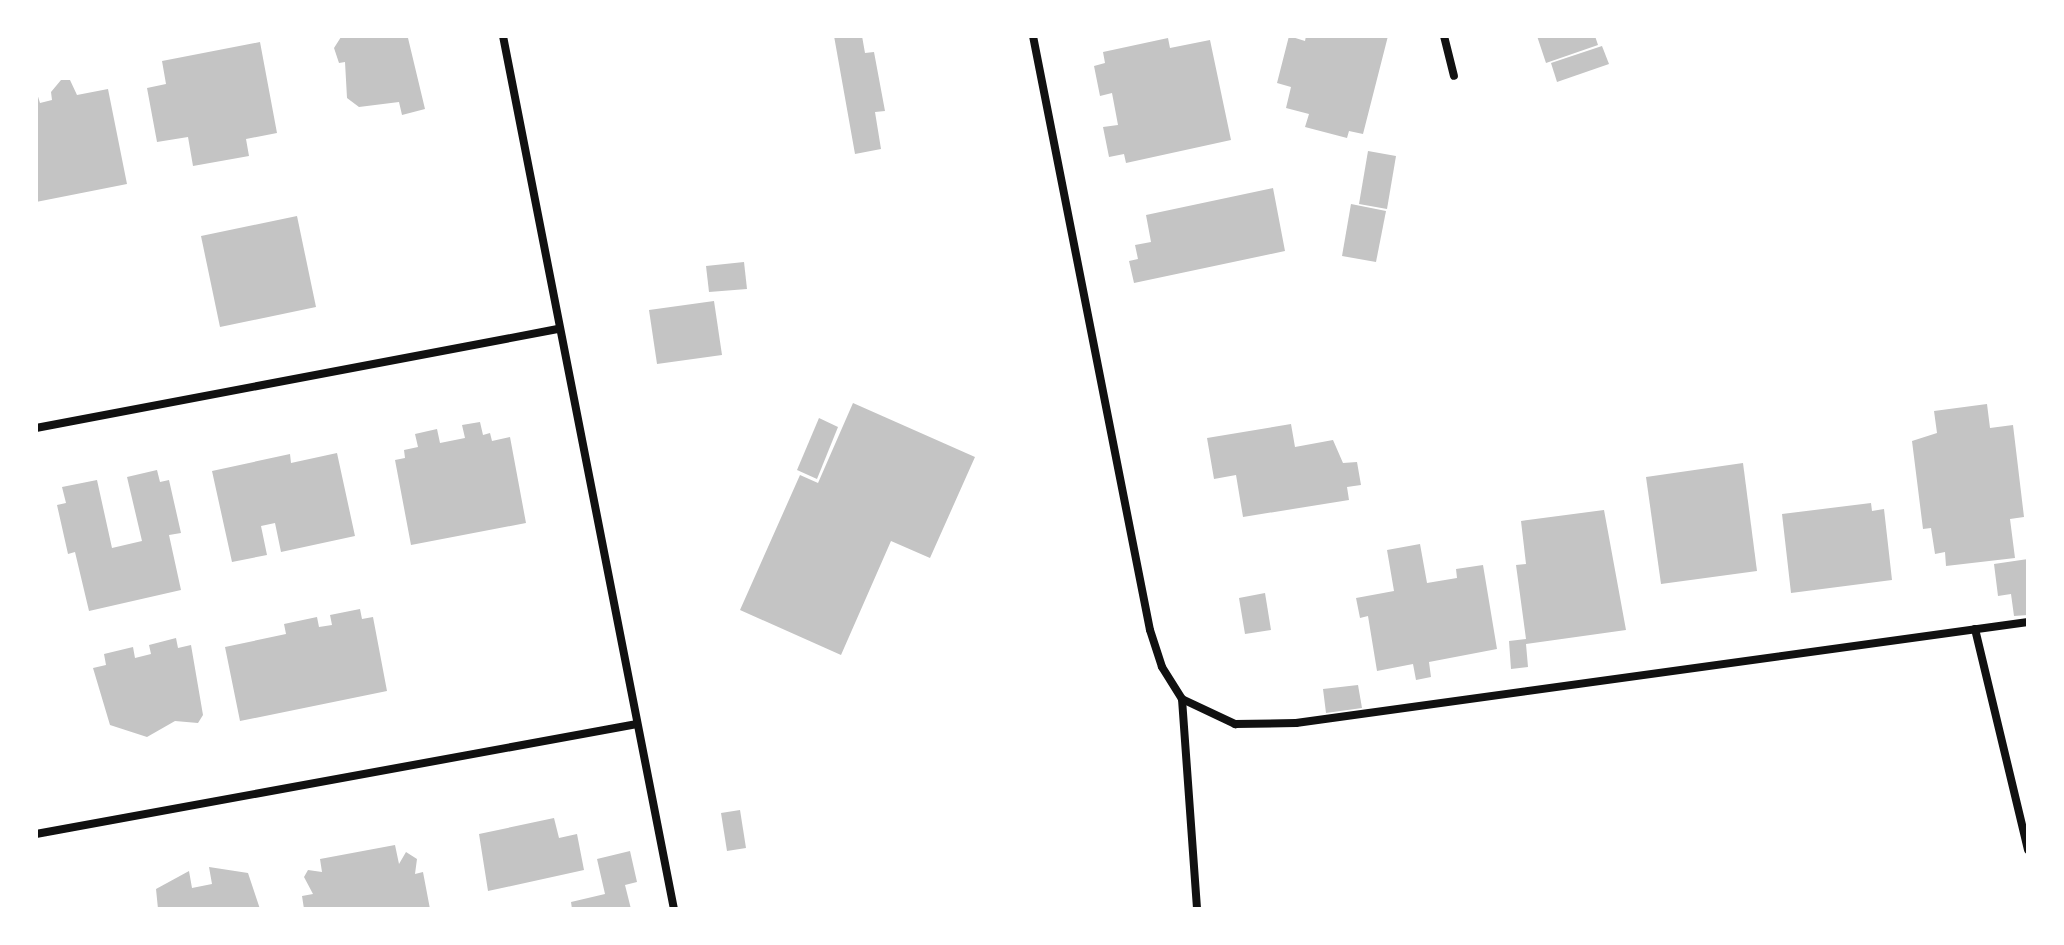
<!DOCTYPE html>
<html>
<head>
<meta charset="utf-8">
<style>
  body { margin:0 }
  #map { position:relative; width:2064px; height:945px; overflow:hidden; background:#fff; font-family:Arial,sans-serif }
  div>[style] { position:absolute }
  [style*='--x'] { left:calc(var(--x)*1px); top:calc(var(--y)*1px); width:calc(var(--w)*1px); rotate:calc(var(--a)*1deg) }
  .building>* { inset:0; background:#c4c4c4 }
  .minor>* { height:8px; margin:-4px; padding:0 4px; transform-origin:4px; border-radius:4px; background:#111 }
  span { translate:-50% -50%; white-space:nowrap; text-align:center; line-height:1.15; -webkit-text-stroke:6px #fff; paint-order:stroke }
  .frame { position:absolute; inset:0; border:38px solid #fff; pointer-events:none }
</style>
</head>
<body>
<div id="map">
  <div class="building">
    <i style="clip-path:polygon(834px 36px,862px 36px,865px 53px,874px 52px,885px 111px,875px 112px,881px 149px,855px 154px)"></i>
    <i style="clip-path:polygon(1289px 36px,1305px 41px,1306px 36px,1388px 36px,1363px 134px,1349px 131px,1347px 138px,1305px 127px,1309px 114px,1286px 108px,1291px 87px,1277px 83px)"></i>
    <i style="clip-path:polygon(1537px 36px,1595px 36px,1598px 45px,1546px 63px)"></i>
    <i style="clip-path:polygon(341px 37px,408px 38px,425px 109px,402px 115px,399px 102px,359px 107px,347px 98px,345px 62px,339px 63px,334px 48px)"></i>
    <i style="clip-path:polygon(1168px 38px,1170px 48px,1210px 40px,1231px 140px,1126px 163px,1124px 154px,1109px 157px,1103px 127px,1118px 125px,1112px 93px,1100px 96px,1094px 66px,1105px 63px,1103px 52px)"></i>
    <i style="clip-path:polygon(260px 42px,277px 133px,246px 139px,249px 156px,193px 166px,188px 137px,157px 142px,147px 88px,166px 84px,162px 61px)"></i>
    <i style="clip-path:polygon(1602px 46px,1609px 64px,1557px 82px,1551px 63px)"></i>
    <i style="clip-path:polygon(61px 80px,70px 80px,77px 95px,108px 89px,127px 184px,36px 202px,36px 90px,40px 103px,52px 100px,51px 92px)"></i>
    <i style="clip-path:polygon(1368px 151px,1396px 156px,1387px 209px,1359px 204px)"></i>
    <i style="clip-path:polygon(1273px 188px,1285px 251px,1134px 283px,1129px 261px,1138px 259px,1135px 245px,1151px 242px,1146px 215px)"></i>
    <i style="clip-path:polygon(1351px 204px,1386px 211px,1376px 262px,1342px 256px)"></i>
    <i style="clip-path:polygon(297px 216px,316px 307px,220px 327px,201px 236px)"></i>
    <i style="clip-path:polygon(744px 262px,747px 289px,709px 292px,706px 266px)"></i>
    <i style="clip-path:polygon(714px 301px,722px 355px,657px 364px,649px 310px)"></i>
    <i style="clip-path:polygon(853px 403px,975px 457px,930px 558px,891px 541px,841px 655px,740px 610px,800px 475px,818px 483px)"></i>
    <i style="clip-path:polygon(1987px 404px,1990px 428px,2013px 425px,2024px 517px,2010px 519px,2015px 558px,1946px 566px,1945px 552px,1935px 554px,1931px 528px,1923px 529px,1912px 441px,1937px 433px,1934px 411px)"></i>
    <i style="clip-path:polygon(819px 418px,838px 427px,817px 479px,797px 470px)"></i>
    <i style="clip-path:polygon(480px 422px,483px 435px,490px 433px,492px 441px,510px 437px,526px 523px,411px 545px,395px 460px,405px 458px,404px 450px,418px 447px,415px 434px,437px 429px,440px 443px,465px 438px,462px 425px)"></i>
    <i style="clip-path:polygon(1291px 424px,1295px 447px,1333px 440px,1343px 463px,1357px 462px,1361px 485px,1347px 487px,1349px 500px,1243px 517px,1236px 475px,1214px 479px,1207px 438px)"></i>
    <i style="clip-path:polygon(337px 453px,355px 536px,281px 552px,275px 523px,261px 526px,267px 555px,232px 562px,212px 471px,290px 454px,291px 463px)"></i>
    <i style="clip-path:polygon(1743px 463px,1757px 571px,1661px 584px,1646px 477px)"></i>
    <i style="clip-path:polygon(157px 470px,160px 482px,169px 480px,181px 533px,169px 535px,181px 590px,89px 611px,75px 552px,68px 554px,57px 505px,66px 503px,62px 487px,97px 480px,112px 548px,142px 541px,127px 477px)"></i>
    <i style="clip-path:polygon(1871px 503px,1872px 511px,1884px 509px,1892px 580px,1791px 593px,1782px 514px)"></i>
    <i style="clip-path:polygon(1604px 510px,1626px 630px,1526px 644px,1528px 667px,1511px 669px,1509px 641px,1526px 639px,1516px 565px,1526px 564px,1521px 521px)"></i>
    <i style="clip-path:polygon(1420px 544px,1427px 583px,1457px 578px,1456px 569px,1483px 565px,1497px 649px,1429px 662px,1431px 677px,1416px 680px,1413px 664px,1377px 671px,1368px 616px,1360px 618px,1356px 598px,1394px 591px,1387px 550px)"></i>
    <i style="clip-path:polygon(2028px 559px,2028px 615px,2014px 616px,2011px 594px,1998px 596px,1994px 564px)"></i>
    <i style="clip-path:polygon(1265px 593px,1271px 630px,1245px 634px,1239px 598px)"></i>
    <i style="clip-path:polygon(360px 609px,362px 619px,373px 617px,387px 691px,240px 721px,225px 647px,286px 634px,284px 624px,317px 617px,319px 627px,332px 625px,330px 615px)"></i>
    <i style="clip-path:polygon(176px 638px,178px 648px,191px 645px,203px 715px,198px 723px,175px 721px,147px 737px,110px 725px,93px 668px,106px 665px,104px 654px,133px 647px,135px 658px,151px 654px,149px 645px)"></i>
    <i style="clip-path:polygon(1358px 685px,1362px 708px,1326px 713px,1323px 689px)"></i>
    <i style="clip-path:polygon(740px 810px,746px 848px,727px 851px,721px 813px)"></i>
    <i style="clip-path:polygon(554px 818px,559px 838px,577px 834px,584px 870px,488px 891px,479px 834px)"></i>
    <i style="clip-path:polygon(395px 845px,399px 864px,406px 852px,417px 859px,415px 874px,423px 872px,430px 909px,304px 909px,302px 896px,313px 894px,304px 877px,308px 870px,322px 872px,320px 859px)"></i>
    <i style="clip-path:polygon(630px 851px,637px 882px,625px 885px,631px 909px,572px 909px,571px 902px,605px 894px,597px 859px)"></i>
    <i style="clip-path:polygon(209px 867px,248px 873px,260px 909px,158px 909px,156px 889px,189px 871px,192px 888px,212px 884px)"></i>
  </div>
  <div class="minor">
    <i style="--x:503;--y:36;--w:890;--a:78.92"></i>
    <i style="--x:1033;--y:36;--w:605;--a:78.86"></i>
    <i style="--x:1150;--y:630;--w:39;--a:72"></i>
    <i style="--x:1162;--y:667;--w:38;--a:58"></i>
    <i style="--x:1182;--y:699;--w:59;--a:25.3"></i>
    <i style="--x:1235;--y:724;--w:61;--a:-0.9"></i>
    <i style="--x:1296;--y:723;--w:739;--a:-7.86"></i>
    <i style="--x:1444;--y:36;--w:41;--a:76"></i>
    <i style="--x:36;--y:428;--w:531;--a:-10.74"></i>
    <i style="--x:1975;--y:629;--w:227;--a:76.5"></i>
    <i style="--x:1182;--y:699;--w:211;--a:85.9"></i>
    <i style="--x:36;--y:834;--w:611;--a:-10.37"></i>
  </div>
  <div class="frame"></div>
</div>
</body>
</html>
